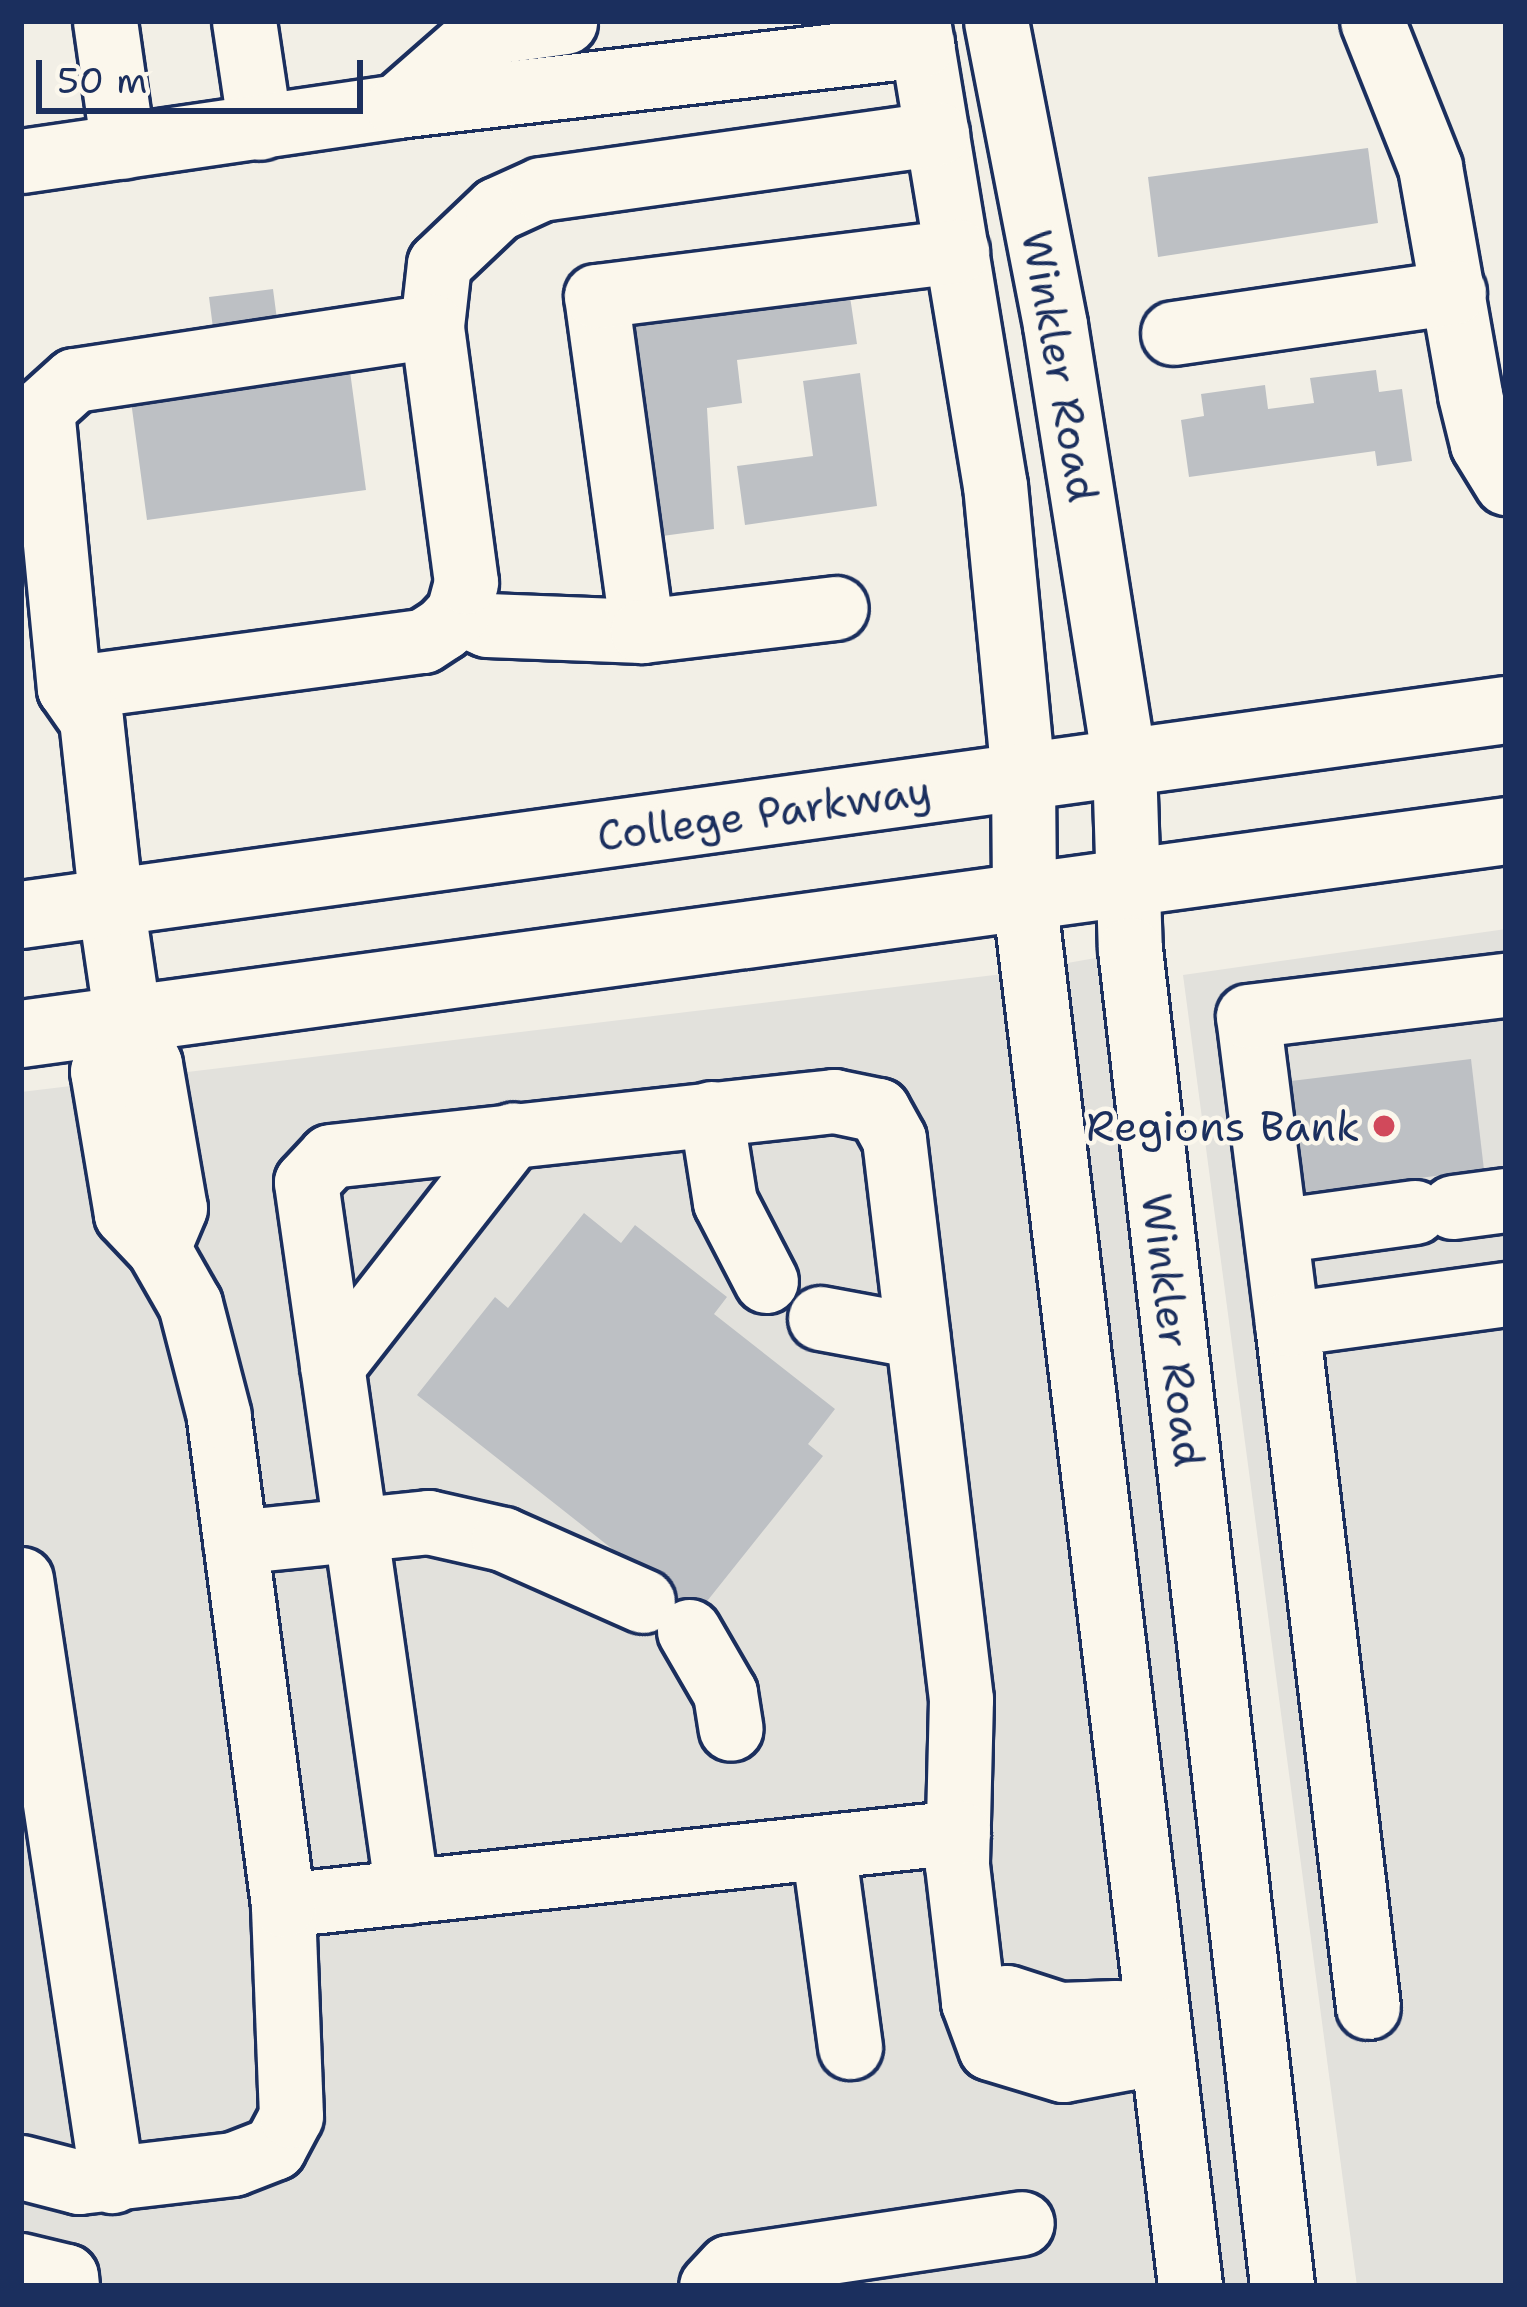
<!DOCTYPE html>
<html>
<head>
<meta charset="utf-8">
<style>
  body { margin:0 }
  #map { position:relative; width:1527px; height:2307px; overflow:hidden; background:#f2efe6; font-family:"Shantell Sans",sans-serif }
  div>[style] { position:absolute }
  [style*='--x'] { left:calc(var(--x)*1px); top:calc(var(--y)*1px); width:calc(var(--w)*1px); rotate:calc(var(--a)*1deg) }
  .built>* { inset:0; background:#e2e1dc }
  .building>* { inset:0; background:#bdc0c4 }
  .roads { filter:drop-shadow(3px 0 #1b2f5e) drop-shadow(-3px 0 #1b2f5e) drop-shadow(0 3px #1b2f5e) drop-shadow(0 -3px #1b2f5e) }
  .minor>* { height:63px; margin:-31.5px; padding:0 31.5px; transform-origin:31.5px; border-radius:31.5px; background:#fbf7ec }
  .major>* { height:66px; margin:-33px; padding:0 33px; transform-origin:33px; border-radius:33px; background:#fbf7ec }
  .dots>* { width:33px; height:33px; translate:-50% -50%; box-sizing:border-box; border:6px solid #fbf7ec; border-radius:50% }
  span { translate:-50% -50%; white-space:nowrap; text-align:center; line-height:1.15; -webkit-text-stroke:9px #fbf7ec; paint-order:stroke }
  .street-label { font-size:42px; color:#1b2f5e }
  .poi-label { font-size:42px; color:#1b2f5e }
  .right { translate:-100% -50%; text-align:right }
  .frame { position:absolute; inset:0; border:24px solid #1b2f5e; pointer-events:none }
  .scale { position:absolute; left:36px; top:60px; width:327px; height:54px; box-sizing:border-box; border:6px solid #1b2f5e; border-top:0; padding-left:15px; font-size:36px; line-height:42px; white-space:nowrap; color:#1b2f5e; -webkit-text-stroke:9px #fbf7ec; paint-order:stroke }
</style>
</head>
<body>
<div id="map">
  <div class="built">
    <i style="clip-path:polygon(1506px 929px,1506px 2286px,1357px 2286px,1183px 975px)"></i>
    <i style="clip-path:polygon(1107px 956px,1259px 2286px,1213px 2286px,1056px 965px)"></i>
    <i style="clip-path:polygon(1011px 973px,1167px 2286px,21px 2286px,21px 1092px)"></i>
  </div>
  <div class="building">
    <i style="clip-path:polygon(1368px 148px,1378px 223px,1158px 257px,1148px 177px)"></i>
    <i style="clip-path:polygon(848px 283px,857px 344px,737px 360px,742px 403px,707px 408px,714px 529px,655px 537px,625px 313px)"></i>
    <i style="clip-path:polygon(273px 289px,282px 358px,347px 349px,366px 490px,147px 520px,128px 379px,218px 367px,209px 297px)"></i>
    <i style="clip-path:polygon(1376px 370px,1379px 392px,1402px 389px,1412px 461px,1377px 466px,1375px 451px,1189px 477px,1181px 420px,1204px 416px,1201px 394px,1265px 385px,1268px 409px,1314px 403px,1310px 378px)"></i>
    <i style="clip-path:polygon(860px 373px,877px 506px,745px 525px,737px 466px,813px 456px,803px 381px)"></i>
    <i style="clip-path:polygon(1471px 1059px,1484px 1170px,1297px 1193px,1283px 1082px)"></i>
    <i style="clip-path:polygon(584px 1213px,621px 1243px,635px 1225px,727px 1297px,714px 1314px,835px 1409px,808px 1444px,823px 1456px,696px 1615px,417px 1395px,495px 1297px,508px 1308px)"></i>
  </div>
  <div class="roads">
    <div class="minor">
      <i style="--x:105;--y:21;--w:127;--a:81.9"></i>
      <i style="--x:244;--y:21;--w:108;--a:81.5"></i>
      <i style="--x:918;--y:21;--w:470;--a:80.6"></i>
      <i style="--x:995;--y:485;--w:293;--a:84.5"></i>
      <i style="--x:1023;--y:777;--w:120;--a:89.5"></i>
      <i style="--x:1024;--y:897;--w:1399;--a:83.18"></i>
      <i style="--x:996;--y:21;--w:310;--a:79"></i>
      <i style="--x:1055;--y:325;--w:443;--a:81"></i>
      <i style="--x:1124;--y:763;--w:186;--a:88.2"></i>
      <i style="--x:1130;--y:949;--w:1346;--a:83.51"></i>
      <i style="--x:1372;--y:21;--w:157;--a:68.3"></i>
      <i style="--x:1430;--y:167;--w:231;--a:80"></i>
      <i style="--x:1470;--y:395;--w:50;--a:76.2"></i>
      <i style="--x:1482;--y:444;--w:46;--a:58.4"></i>
      <i style="--x:397;--y:106;--w:109;--a:-41.3"></i>
      <i style="--x:479;--y:34;--w:87;--a:-7.9"></i>
      <i style="--x:21;--y:161;--w:380;--a:-8.3"></i>
      <i style="--x:397;--y:106;--w:529;--a:-6.63"></i>
      <i style="--x:432;--y:326;--w:62;--a:-83.6"></i>
      <i style="--x:439;--y:264;--w:80;--a:-43.5"></i>
      <i style="--x:497;--y:209;--w:48;--a:-24.4"></i>
      <i style="--x:541;--y:189;--w:400;--a:-8"></i>
      <i style="--x:1173;--y:333;--w:284;--a:-8.3"></i>
      <i style="--x:458;--y:612;--w:32;--a:24"></i>
      <i style="--x:487;--y:625;--w:155;--a:2.2"></i>
      <i style="--x:642;--y:631;--w:338;--a:-97.8"></i>
      <i style="--x:596;--y:296;--w:364;--a:-7.1"></i>
      <i style="--x:642;--y:631;--w:195;--a:-6.8"></i>
      <i style="--x:69;--y:688;--w:357;--a:-7.6"></i>
      <i style="--x:423;--y:641;--w:24;--a:-33"></i>
      <i style="--x:443;--y:628;--w:22;--a:-47"></i>
      <i style="--x:458;--y:612;--w:31;--a:-75"></i>
      <i style="--x:466;--y:582;--w:258;--a:-97.6"></i>
      <i style="--x:432;--y:326;--w:362;--a:171.4"></i>
      <i style="--x:74;--y:380;--w:43;--a:137.8"></i>
      <i style="--x:42;--y:409;--w:280;--a:84.5"></i>
      <i style="--x:69;--y:688;--w:38;--a:55"></i>
      <i style="--x:91;--y:719;--w:185;--a:83.8"></i>
      <i style="--x:711;--y:1113;--w:90;--a:81.1"></i>
      <i style="--x:725;--y:1202;--w:89;--a:62.6"></i>
      <i style="--x:1453;--y:1207;--w:53;--a:-7.5"></i>
      <i style="--x:1276;--y:1231;--w:140;--a:-7.8"></i>
      <i style="--x:820;--y:1318;--w:99;--a:10.5"></i>
      <i style="--x:1287;--y:1324;--w:310;--a:-97.2"></i>
      <i style="--x:1248;--y:1016;--w:260;--a:-6.9"></i>
      <i style="--x:332;--y:1366;--w:294;--a:-52"></i>
      <i style="--x:235;--y:1542;--w:194;--a:-5.9"></i>
      <i style="--x:428;--y:1522;--w:77;--a:12.8"></i>
      <i style="--x:503;--y:1539;--w:153;--a:23.9"></i>
      <i style="--x:21;--y:1579;--w:609;--a:81.4"></i>
      <i style="--x:689;--y:1631;--w:72;--a:59.9"></i>
      <i style="--x:725;--y:1693;--w:36;--a:81"></i>
      <i style="--x:823;--y:1847;--w:202;--a:82.3"></i>
      <i style="--x:407;--y:1892;--w:717;--a:-98.1"></i>
      <i style="--x:306;--y:1182;--w:35;--a:-47"></i>
      <i style="--x:330;--y:1156;--w:507;--a:-6.23"></i>
      <i style="--x:834;--y:1101;--w:45;--a:11.6"></i>
      <i style="--x:878;--y:1110;--w:33;--a:61"></i>
      <i style="--x:894;--y:1139;--w:564;--a:83.18"></i>
      <i style="--x:961;--y:1699;--w:166;--a:91.4"></i>
      <i style="--x:957;--y:1865;--w:138;--a:83.3"></i>
      <i style="--x:283;--y:1905;--w:679;--a:-6.17"></i>
      <i style="--x:1007;--y:1997;--w:56;--a:17.8"></i>
      <i style="--x:1060;--y:2014;--w:56;--a:-2"></i>
      <i style="--x:1116;--y:2012;--w:46;--a:21.6"></i>
      <i style="--x:1159;--y:2029;--w:43;--a:137.8"></i>
      <i style="--x:1127;--y:2058;--w:65;--a:169.4"></i>
      <i style="--x:1063;--y:2070;--w:76;--a:-163.2"></i>
      <i style="--x:990;--y:2048;--w:49;--a:-110.3"></i>
      <i style="--x:973;--y:2002;--w:34;--a:-8"></i>
      <i style="--x:1368;--y:2007;--w:688;--a:-96.76"></i>
      <i style="--x:1287;--y:1324;--w:221;--a:-7.8"></i>
      <i style="--x:21;--y:2167;--w:60;--a:14.5"></i>
      <i style="--x:79;--y:2182;--w:155;--a:-6.7"></i>
      <i style="--x:233;--y:2164;--w:44;--a:-21.3"></i>
      <i style="--x:274;--y:2148;--w:36;--a:-62"></i>
      <i style="--x:291;--y:2116;--w:211;--a:-92.2"></i>
      <i style="--x:283;--y:1905;--w:493;--a:-97.5"></i>
      <i style="--x:219;--y:1416;--w:116;--a:-104.5"></i>
      <i style="--x:190;--y:1304;--w:64;--a:-119.7"></i>
      <i style="--x:158;--y:1248;--w:47;--a:-133.3"></i>
      <i style="--x:126;--y:1214;--w:145;--a:-99.5"></i>
      <i style="--x:102;--y:1071;--w:58;--a:-63.4"></i>
      <i style="--x:128;--y:1019;--w:50;--a:63.9"></i>
      <i style="--x:150;--y:1064;--w:146;--a:80.2"></i>
      <i style="--x:175;--y:1208;--w:43;--a:113"></i>
      <i style="--x:21;--y:2265;--w:46;--a:13.7"></i>
      <i style="--x:66;--y:2276;--w:10;--a:84"></i>
      <i style="--x:711;--y:2286;--w:26;--a:-47"></i>
      <i style="--x:729;--y:2267;--w:296;--a:-8.5"></i>
    </div>
    <div class="major">
      <i style="--x:111;--y:903;--w:117;--a:81.7"></i>
      <i style="--x:21;--y:915;--w:1499;--a:-7.86"></i>
      <i style="--x:21;--y:1034;--w:1499;--a:-7.78"></i>
    </div>
  </div>
  <div class="dots">
    <i style="left:1384px;top:1126px;background:#d1495b"></i>
  </div>
  <div class="street-label">
    <span style="left:1060px;top:366px;rotate:80deg">Winkler Road</span>
    <span style="left:764px;top:813px;rotate:-8deg">College Parkway</span>
    <span style="left:1173px;top:1330px;rotate:83deg">Winkler Road</span>
  </div>
  <div class="poi-label">
    <span class="right" style="left:1360px;top:1126px">Regions Bank</span>
  </div>
  <div class="frame"></div>
  <div class="scale">50 m</div>
</div>
</body>
</html>
